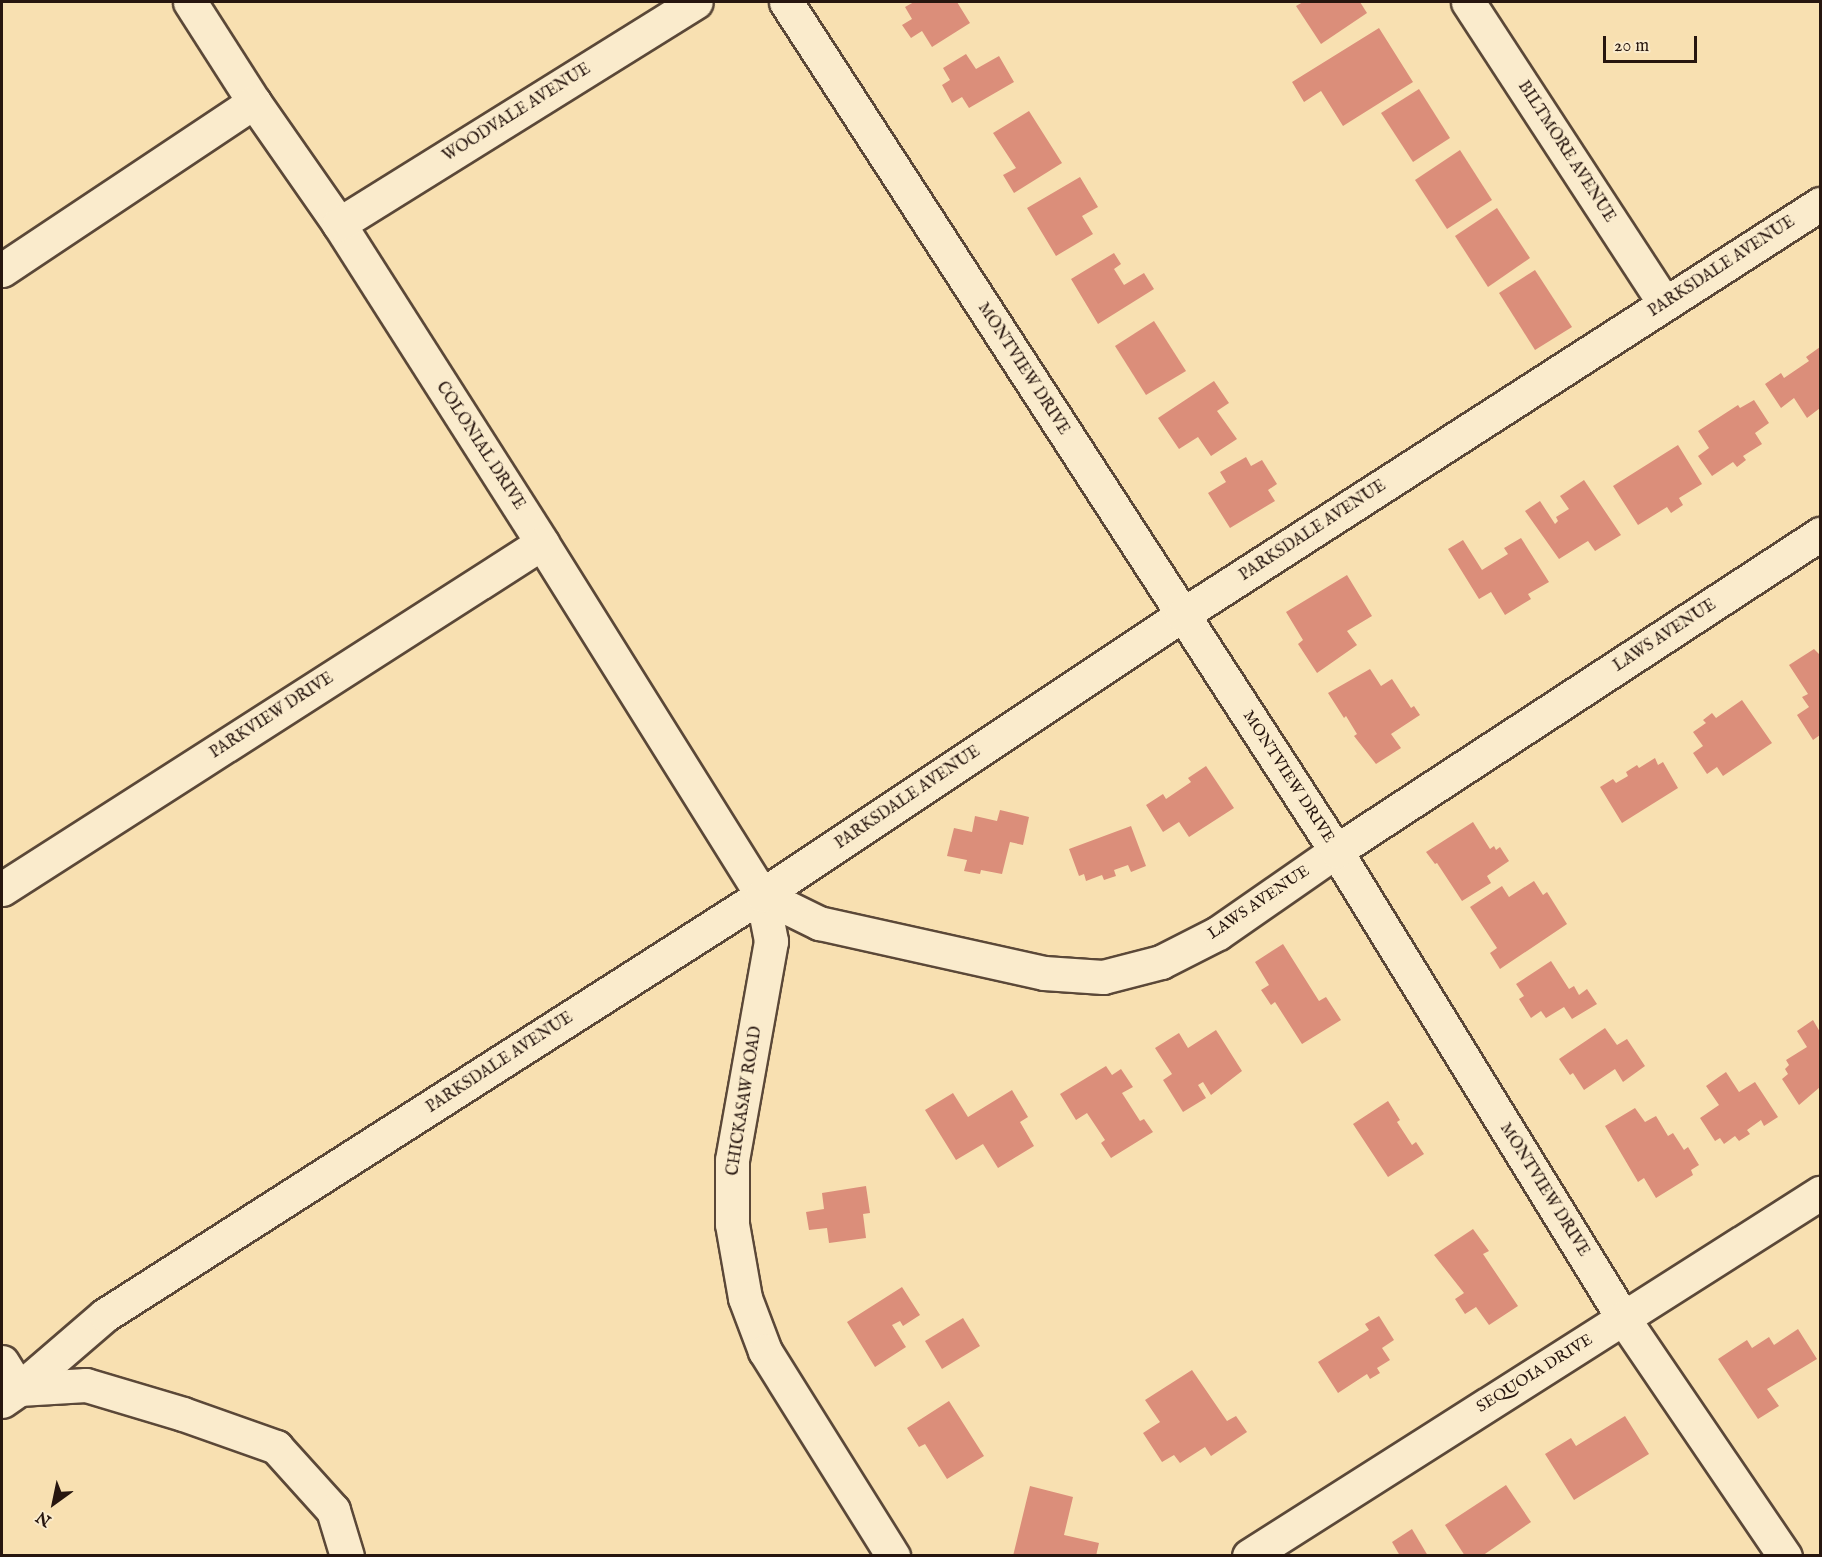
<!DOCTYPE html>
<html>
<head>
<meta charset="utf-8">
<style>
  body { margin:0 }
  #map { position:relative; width:1822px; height:1557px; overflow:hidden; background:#f8e0b1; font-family:"IM FELL English",serif }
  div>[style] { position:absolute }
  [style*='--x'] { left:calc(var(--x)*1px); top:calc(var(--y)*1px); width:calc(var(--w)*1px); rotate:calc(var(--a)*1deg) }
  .building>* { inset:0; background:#db8e7a }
  .roads { filter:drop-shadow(2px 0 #5b4838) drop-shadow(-2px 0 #5b4838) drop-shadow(0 2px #5b4838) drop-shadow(0 -2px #5b4838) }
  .street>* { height:33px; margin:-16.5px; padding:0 16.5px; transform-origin:16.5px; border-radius:16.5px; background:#faebcc }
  span { translate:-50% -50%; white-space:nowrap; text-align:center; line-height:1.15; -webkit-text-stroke:5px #faebcc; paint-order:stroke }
  .street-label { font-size:16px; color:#27160f }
  .frame { position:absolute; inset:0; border:3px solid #27160f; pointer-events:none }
  .north { position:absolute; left:24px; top:1473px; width:60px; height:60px; -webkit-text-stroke:4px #faebcc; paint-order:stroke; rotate:213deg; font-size:16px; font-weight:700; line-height:24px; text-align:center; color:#27160f }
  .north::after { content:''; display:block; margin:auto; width:21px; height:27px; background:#27160f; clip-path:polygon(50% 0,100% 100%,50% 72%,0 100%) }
  .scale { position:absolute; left:1603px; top:36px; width:94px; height:27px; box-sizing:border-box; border:3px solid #27160f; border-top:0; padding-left:8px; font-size:18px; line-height:21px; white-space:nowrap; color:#27160f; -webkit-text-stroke:4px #faebcc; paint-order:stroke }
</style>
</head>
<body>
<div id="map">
  <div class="building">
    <i style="clip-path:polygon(914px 2px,957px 2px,970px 23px,932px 47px,922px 31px,911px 38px,902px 25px,912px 19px,905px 7px)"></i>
    <i style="clip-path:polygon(1303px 2px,1360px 2px,1367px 13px,1321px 44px,1296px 6px)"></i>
    <i style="clip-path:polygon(1379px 28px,1413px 82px,1343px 126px,1321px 91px,1304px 102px,1292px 82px)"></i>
    <i style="clip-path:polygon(966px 54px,976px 69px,999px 56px,1014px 82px,969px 108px,962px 97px,952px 103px,942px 85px,950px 80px,943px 68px)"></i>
    <i style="clip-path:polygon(1419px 89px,1450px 138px,1413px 162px,1381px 113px)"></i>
    <i style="clip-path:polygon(1029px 111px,1062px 163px,1014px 193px,1003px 175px,1016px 168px,993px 133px)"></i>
    <i style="clip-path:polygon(1460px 150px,1492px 200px,1447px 229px,1415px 180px)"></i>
    <i style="clip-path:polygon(1080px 177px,1098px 207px,1082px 216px,1093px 234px,1056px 256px,1027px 208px)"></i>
    <i style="clip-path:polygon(1497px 208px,1530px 258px,1488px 287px,1455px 236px)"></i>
    <i style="clip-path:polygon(1114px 253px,1121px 264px,1114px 269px,1124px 285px,1144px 273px,1154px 289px,1098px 324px,1071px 279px)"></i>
    <i style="clip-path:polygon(1535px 270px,1572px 327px,1535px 350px,1499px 293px)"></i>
    <i style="clip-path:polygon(1154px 321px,1186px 371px,1146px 395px,1115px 346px)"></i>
    <i style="clip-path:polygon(1820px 347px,1820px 408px,1807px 418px,1794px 398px,1781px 408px,1765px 384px,1781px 373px,1784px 378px,1809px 361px,1806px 357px)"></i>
    <i style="clip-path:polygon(1214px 381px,1229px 403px,1217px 411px,1237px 439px,1211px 456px,1198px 437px,1179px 449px,1158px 418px)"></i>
    <i style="clip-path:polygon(1754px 400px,1769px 423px,1755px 433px,1762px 444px,1743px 456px,1746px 460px,1737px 467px,1733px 462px,1712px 476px,1698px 456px,1709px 448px,1698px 431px,1738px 405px,1740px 408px)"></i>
    <i style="clip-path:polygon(1678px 445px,1702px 484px,1679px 498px,1683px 505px,1671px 513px,1667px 507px,1638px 525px,1613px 486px)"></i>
    <i style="clip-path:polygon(1246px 457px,1251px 466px,1262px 460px,1277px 484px,1268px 490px,1275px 501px,1230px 528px,1208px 493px,1226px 482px,1220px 472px)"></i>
    <i style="clip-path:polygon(1584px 480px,1621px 535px,1595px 551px,1588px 541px,1559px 559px,1525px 511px,1540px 501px,1555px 524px,1558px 521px,1556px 517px,1569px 509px,1560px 496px)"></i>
    <i style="clip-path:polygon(1521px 538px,1549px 582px,1528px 594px,1531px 599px,1505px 615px,1491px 592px,1479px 599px,1448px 549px,1463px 540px,1482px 570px,1508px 554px,1504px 548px)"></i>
    <i style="clip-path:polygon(1347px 575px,1372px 616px,1347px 631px,1357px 645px,1317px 673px,1298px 644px,1303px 640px,1286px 612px)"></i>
    <i style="clip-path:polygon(1814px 649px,1820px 655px,1820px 735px,1813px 740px,1797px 715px,1809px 707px,1802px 697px,1808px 694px,1789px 665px)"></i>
    <i style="clip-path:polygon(1370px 669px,1381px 686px,1392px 679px,1411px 708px,1414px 706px,1420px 715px,1391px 734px,1401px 748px,1376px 764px,1354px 736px,1357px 734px,1346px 716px,1344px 718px,1328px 693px)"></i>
    <i style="clip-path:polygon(1742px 700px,1772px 743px,1723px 776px,1717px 767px,1707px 774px,1693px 753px,1703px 746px,1693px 732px,1706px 723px,1703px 720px,1712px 713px,1716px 718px)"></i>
    <i style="clip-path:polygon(1655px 758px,1658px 765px,1663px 762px,1678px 788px,1622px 823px,1600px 787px,1613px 779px,1616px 783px,1628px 776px,1626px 772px,1637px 765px,1639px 768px)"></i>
    <i style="clip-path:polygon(1206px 766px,1234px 808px,1189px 837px,1179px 822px,1163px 832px,1146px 805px,1163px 794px,1166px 799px,1191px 782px,1188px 778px)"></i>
    <i style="clip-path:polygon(1000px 810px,1029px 817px,1023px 845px,1010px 842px,1002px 874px,981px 870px,980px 874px,964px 871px,967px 860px,947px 856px,954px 828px,972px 832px,975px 816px,997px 821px)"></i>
    <i style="clip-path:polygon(1473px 822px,1490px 849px,1494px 846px,1496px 850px,1500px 847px,1509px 861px,1487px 876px,1491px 883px,1462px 901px,1437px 863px,1435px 864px,1426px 852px)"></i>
    <i style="clip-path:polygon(1131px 826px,1146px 866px,1131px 872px,1128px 865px,1114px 870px,1116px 876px,1104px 880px,1102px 875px,1086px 881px,1084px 874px,1079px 876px,1069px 849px)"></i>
    <i style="clip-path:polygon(1534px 881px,1543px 895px,1547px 892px,1567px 924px,1500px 969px,1490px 953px,1497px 948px,1470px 907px,1502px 886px,1509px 897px)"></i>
    <i style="clip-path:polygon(1283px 944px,1319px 1001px,1326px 997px,1341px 1020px,1302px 1044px,1275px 1002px,1271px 1005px,1261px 990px,1269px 985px,1255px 962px)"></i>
    <i style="clip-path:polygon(1551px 961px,1569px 989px,1574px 986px,1579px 995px,1587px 989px,1597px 1004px,1572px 1019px,1564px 1007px,1546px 1018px,1541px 1011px,1531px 1018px,1519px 999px,1524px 996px,1516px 984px)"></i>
    <i style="clip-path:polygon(1813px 1020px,1820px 1032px,1820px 1087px,1799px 1105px,1782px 1079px,1788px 1074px,1785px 1069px,1789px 1065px,1786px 1060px,1807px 1047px,1797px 1031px)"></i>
    <i style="clip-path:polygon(1605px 1028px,1617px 1045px,1627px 1039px,1645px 1066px,1623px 1082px,1615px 1069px,1584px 1090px,1573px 1073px,1570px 1075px,1559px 1059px)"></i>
    <i style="clip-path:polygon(1216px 1030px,1242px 1071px,1211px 1095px,1203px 1082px,1198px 1085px,1206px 1098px,1183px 1112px,1163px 1080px,1172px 1074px,1155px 1048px,1179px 1033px,1188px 1048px)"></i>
    <i style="clip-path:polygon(1106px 1066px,1112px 1075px,1121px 1069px,1133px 1087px,1122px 1093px,1140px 1121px,1144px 1119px,1153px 1132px,1111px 1158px,1101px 1143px,1105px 1140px,1087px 1113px,1076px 1120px,1060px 1094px)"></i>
    <i style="clip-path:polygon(1726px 1072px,1739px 1092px,1755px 1082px,1778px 1117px,1764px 1126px,1761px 1120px,1747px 1130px,1750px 1134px,1739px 1141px,1735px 1136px,1724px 1144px,1720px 1138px,1715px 1141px,1700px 1118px,1719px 1105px,1706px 1086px)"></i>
    <i style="clip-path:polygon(1012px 1090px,1028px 1117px,1020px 1122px,1034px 1146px,998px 1168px,983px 1144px,956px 1160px,925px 1110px,953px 1093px,968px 1117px)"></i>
    <i style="clip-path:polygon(1388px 1101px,1400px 1120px,1397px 1122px,1412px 1145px,1416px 1142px,1424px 1154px,1388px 1177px,1353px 1124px)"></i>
    <i style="clip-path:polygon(1635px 1108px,1645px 1122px,1656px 1116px,1668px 1136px,1673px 1133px,1684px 1150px,1688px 1147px,1699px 1165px,1691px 1170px,1693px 1175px,1656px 1198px,1644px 1178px,1638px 1182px,1605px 1126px)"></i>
    <i style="clip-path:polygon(866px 1186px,870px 1213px,863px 1214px,866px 1238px,829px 1243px,827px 1228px,809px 1230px,806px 1212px,824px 1209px,822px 1193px)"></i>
    <i style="clip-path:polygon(1473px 1229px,1489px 1251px,1483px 1254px,1518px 1306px,1489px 1325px,1476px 1307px,1465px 1314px,1455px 1299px,1464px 1293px,1434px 1255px)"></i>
    <i style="clip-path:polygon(902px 1287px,920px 1315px,903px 1326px,900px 1321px,892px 1325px,906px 1347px,875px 1367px,847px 1322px)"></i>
    <i style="clip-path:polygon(1379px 1316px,1394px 1340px,1382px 1348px,1390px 1360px,1377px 1368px,1380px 1373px,1370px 1379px,1367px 1374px,1338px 1393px,1318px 1362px,1369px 1330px,1365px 1324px)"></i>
    <i style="clip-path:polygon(963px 1318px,980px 1346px,942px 1369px,925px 1341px)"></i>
    <i style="clip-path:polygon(1798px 1329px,1817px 1359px,1767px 1389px,1779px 1406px,1758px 1419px,1718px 1359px,1747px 1340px,1752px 1348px,1769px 1337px,1774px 1345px)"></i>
    <i style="clip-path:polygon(1192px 1370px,1227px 1421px,1236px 1416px,1247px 1432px,1211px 1456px,1205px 1447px,1180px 1463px,1174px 1455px,1162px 1462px,1143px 1433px,1160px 1422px,1145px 1400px)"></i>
    <i style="clip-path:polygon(949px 1401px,984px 1456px,947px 1479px,925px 1444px,919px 1447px,907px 1428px)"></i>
    <i style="clip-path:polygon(1625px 1416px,1649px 1454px,1574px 1500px,1545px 1454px,1571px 1438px,1576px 1446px)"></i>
    <i style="clip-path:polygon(1506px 1485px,1531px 1522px,1482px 1556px,1465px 1556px,1445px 1525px)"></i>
    <i style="clip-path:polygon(1030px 1486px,1073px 1497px,1064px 1535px,1099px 1543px,1096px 1556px,1013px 1556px)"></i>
    <i style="clip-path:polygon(1412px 1529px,1428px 1556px,1400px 1556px,1392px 1542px)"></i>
  </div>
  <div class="roads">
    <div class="street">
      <i style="--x:190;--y:2;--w:119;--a:57.4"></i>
      <i style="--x:254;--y:102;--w:149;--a:55.1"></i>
      <i style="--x:339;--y:224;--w:378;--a:57.5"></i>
      <i style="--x:542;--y:543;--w:415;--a:58"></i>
      <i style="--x:762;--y:895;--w:47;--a:78.9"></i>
      <i style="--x:771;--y:941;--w:222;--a:100.1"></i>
      <i style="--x:732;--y:1160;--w:64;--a:90"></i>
      <i style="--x:732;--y:1224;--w:75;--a:80"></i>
      <i style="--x:745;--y:1298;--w:57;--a:69.3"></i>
      <i style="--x:765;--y:1351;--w:242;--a:58"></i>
      <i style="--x:786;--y:2;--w:1012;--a:57.06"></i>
      <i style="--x:1336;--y:851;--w:548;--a:58.43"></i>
      <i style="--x:1623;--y:1318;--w:288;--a:55.8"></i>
      <i style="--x:1468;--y:2;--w:359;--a:56.9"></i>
      <i style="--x:339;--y:224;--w:420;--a:-31.9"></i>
      <i style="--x:2;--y:270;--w:303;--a:-33.7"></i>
      <i style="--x:2;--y:889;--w:641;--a:-32.65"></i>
      <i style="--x:762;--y:895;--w:64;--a:26.2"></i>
      <i style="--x:819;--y:923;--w:230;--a:12.5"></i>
      <i style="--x:1044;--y:973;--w:59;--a:3.9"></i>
      <i style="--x:1103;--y:977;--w:60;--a:-14.5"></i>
      <i style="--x:1161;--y:962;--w:64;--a:-27"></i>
      <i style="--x:1218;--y:933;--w:144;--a:-34.8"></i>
      <i style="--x:1336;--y:851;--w:579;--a:-33.22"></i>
      <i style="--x:2;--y:1362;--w:32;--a:58"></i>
      <i style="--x:19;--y:1389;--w:67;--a:-3.4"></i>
      <i style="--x:86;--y:1385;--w:101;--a:16.6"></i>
      <i style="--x:183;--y:1414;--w:99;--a:19.5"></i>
      <i style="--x:276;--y:1447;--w:85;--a:47.9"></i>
      <i style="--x:333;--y:1510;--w:48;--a:73.1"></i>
      <i style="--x:2;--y:1401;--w:21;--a:-35"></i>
      <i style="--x:19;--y:1389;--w:113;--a:-40.7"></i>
      <i style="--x:105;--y:1315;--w:780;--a:-32.59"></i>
      <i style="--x:762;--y:895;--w:505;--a:-33.69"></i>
      <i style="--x:1182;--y:615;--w:759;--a:-32.79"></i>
      <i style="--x:1249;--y:1556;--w:677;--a:-32.45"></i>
    </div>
  </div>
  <div class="street-label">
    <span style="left:517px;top:113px;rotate:-32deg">WOODVALE AVENUE</span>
    <span style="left:1566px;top:152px;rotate:57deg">BILTMORE AVENUE</span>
    <span style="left:1722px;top:267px;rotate:-33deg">PARKSDALE AVENUE</span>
    <span style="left:1023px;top:369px;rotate:57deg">MONTVIEW DRIVE</span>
    <span style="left:480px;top:446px;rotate:57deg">COLONIAL DRIVE</span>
    <span style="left:1313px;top:531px;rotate:-33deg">PARKSDALE AVENUE</span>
    <span style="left:1665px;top:636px;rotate:-33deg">LAWS AVENUE</span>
    <span style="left:272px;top:716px;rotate:-33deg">PARKVIEW DRIVE</span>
    <span style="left:1288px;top:777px;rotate:57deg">MONTVIEW DRIVE</span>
    <span style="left:908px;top:798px;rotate:-34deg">PARKSDALE AVENUE</span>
    <span style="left:1259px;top:903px;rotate:-34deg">LAWS AVENUE</span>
    <span style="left:500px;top:1063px;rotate:-33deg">PARKSDALE AVENUE</span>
    <span style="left:745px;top:1101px;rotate:-81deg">CHICKASAW ROAD</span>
    <span style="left:1544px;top:1190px;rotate:58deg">MONTVIEW DRIVE</span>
    <span style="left:1535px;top:1374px;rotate:-32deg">SEQUOIA DRIVE</span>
  </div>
  <div class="frame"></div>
  <div class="north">N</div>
  <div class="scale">20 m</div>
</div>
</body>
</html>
